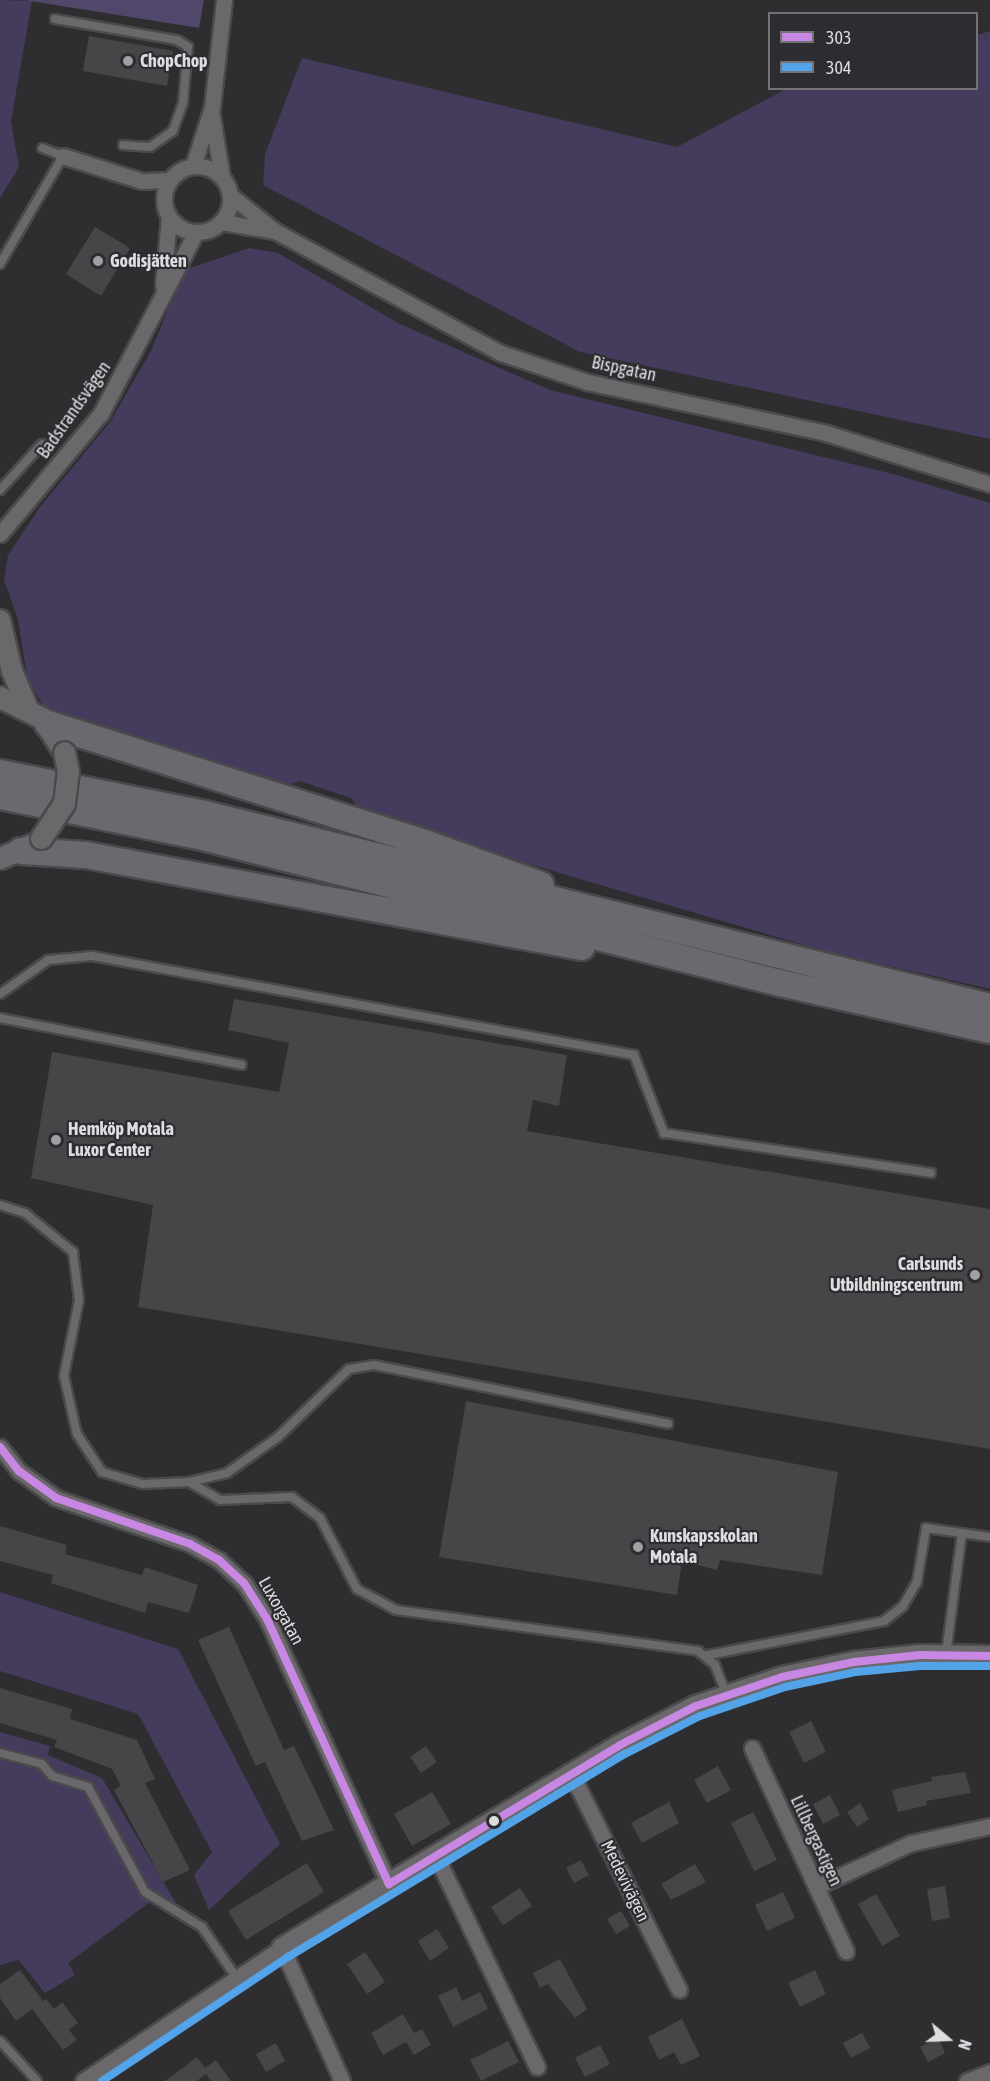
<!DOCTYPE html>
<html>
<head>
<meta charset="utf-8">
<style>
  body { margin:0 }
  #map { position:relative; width:990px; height:2081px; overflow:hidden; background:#2e2d2f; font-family:"Asap Condensed",sans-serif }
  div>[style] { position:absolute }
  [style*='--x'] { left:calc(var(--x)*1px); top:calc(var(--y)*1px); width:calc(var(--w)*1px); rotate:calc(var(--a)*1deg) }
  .green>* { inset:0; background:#453b5d }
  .forest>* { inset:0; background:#51476a }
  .building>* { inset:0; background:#464547 }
  .roads { filter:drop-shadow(2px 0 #4a494b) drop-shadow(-2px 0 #4a494b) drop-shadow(0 2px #4a494b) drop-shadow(0 -2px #4a494b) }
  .service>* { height:8px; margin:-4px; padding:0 4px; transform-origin:4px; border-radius:4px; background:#6a686a }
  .minor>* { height:15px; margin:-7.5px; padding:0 7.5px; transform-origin:7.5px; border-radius:7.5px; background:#6a686a }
  .minor>.ring { margin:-7.5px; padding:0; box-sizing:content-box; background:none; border:15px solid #6a686a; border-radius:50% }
  .tertiary>* { height:20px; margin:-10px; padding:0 10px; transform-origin:10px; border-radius:10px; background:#6a686a }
  .secondary>* { height:21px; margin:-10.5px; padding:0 10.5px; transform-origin:10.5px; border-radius:10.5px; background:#6a686a }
  .trunk>* { height:26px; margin:-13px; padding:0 13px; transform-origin:13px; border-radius:13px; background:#6b6970 }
  .bridges { filter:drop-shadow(2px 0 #4a494b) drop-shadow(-2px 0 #4a494b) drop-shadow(0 2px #4a494b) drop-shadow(0 -2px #4a494b) }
  .secondary-bridge>* { height:21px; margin:-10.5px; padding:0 10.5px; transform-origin:10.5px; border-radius:10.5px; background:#6a686a }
  .bus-1>* { height:8px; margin:-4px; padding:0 4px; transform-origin:4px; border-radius:4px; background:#c787e3 }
  .bus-2>* { height:8px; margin:-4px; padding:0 4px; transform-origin:4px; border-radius:4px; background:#53a3e8 }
  .dots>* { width:16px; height:16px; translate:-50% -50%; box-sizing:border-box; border:3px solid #2d2c30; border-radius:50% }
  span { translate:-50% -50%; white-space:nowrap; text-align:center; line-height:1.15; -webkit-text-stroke:4.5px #2d2c30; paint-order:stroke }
  .poi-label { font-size:18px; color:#dddcde; font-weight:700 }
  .left { translate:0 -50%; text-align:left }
  .right { translate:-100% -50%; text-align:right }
  .street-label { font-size:18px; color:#dddcde }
  .legend { position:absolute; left:768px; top:12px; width:210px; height:78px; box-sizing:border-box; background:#2d2c30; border:2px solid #737276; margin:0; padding:8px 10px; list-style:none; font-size:18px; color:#dddcde }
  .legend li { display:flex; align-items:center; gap:12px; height:30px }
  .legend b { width:30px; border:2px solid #737276 }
  .north { position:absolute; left:918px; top:2009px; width:60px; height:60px; -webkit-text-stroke:4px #2d2c30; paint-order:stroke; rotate:109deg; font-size:16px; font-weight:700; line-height:24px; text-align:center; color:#dddcde }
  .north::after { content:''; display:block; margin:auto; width:21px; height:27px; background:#dddcde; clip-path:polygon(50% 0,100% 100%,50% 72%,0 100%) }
</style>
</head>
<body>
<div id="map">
  <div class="green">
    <i style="clip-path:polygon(0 0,32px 1px,11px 121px,19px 167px,0 198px)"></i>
    <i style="clip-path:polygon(990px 31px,990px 439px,580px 352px,263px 185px,265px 154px,302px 58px,677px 147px,786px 89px,976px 88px,977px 35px)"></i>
    <i style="clip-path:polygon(249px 248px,278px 253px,400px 324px,550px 390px,893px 474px,990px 503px,990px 989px,824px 951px,363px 815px,351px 798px,299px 781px,277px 789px,59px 719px,44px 707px,27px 677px,18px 619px,4px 580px,8px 555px,40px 507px,110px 422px,152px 349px,184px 270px)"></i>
    <i style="clip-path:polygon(0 1592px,178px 1649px,280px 1844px,209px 1910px,194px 1875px,212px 1852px,138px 1714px,0 1671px)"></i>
    <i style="clip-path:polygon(0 1732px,50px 1746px,48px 1755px,102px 1778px,183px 1915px,154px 1899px,68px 1963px,75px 1975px,45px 1993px,19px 1960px,0 1965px)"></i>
  </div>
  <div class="forest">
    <i style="clip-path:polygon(24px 0,204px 0,199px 28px)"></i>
  </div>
  <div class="building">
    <i style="clip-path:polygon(89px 36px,173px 51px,167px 86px,83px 71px)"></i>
    <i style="clip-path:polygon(95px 227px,130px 248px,101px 296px,66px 274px)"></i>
    <i style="clip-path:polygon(234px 999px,567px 1055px,559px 1106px,533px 1100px,527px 1131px,990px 1209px,990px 1449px,138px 1307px,153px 1205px,31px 1178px,52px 1052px,279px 1092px,289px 1043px,228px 1030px)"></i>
    <i style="clip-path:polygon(466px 1401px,838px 1472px,822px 1575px,720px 1560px,717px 1570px,682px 1561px,677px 1595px,439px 1557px)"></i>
    <i style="clip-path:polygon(0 1526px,67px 1545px,65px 1554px,142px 1575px,145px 1567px,198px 1585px,189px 1613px,148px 1602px,145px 1613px,51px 1583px,53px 1575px,0 1561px)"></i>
    <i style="clip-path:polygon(229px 1627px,284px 1750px,294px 1746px,334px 1830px,302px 1841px,265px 1762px,256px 1766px,198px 1640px)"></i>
    <i style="clip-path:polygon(0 1688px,72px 1709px,70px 1719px,137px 1740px,155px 1779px,145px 1783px,190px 1870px,163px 1882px,114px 1790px,121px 1786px,112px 1769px,54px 1747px,57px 1740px,0 1723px)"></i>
    <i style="clip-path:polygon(811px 1721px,826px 1752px,804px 1763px,789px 1732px)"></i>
    <i style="clip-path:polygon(426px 1746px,437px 1762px,421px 1773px,410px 1757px)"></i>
    <i style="clip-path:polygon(718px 1766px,731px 1790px,707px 1803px,694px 1780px)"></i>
    <i style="clip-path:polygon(965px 1772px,971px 1793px,926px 1801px,927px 1805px,898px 1812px,892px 1790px,932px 1781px,931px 1777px)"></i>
    <i style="clip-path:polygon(432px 1792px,451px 1824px,412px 1846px,394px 1814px)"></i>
    <i style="clip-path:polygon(830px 1795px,840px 1815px,823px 1824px,813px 1804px)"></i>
    <i style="clip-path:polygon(669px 1802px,679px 1823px,642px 1843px,631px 1823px)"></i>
    <i style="clip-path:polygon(860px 1803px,869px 1819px,857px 1827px,847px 1812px)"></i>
    <i style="clip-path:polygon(753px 1812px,777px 1860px,754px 1871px,731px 1823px)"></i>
    <i style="clip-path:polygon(581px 1860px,589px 1875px,574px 1883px,566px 1868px)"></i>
    <i style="clip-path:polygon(307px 1863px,324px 1892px,246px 1940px,228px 1911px)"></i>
    <i style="clip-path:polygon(695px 1864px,706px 1882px,671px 1900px,661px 1884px)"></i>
    <i style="clip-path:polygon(945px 1886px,950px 1918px,932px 1921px,927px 1889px)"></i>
    <i style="clip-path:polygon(520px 1888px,532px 1906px,503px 1925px,491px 1907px)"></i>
    <i style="clip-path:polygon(783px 1892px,795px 1918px,767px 1931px,755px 1905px)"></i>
    <i style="clip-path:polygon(876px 1894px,900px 1936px,882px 1946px,858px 1904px)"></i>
    <i style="clip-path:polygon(621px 1911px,630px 1926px,616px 1934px,607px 1919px)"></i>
    <i style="clip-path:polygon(437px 1929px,449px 1948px,430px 1961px,418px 1941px)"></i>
    <i style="clip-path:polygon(365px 1952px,385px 1982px,367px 1994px,347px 1964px)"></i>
    <i style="clip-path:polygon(560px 1959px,587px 2009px,575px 2018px,548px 1984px,540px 1988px,533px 1973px)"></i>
    <i style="clip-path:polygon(20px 1970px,43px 2001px,16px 2021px,0 1998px,0 1984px)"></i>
    <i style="clip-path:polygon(815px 1970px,826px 1994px,800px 2007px,788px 1983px)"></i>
    <i style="clip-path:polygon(456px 1987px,462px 2001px,480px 1992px,488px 2009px,453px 2027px,438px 1996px)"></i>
    <i style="clip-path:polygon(46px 1999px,54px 2009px,62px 2002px,78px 2023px,69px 2030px,77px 2040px,63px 2050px,32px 2009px)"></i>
    <i style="clip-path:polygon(403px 2014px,414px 2033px,422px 2029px,431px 2045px,414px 2055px,406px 2042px,383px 2055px,371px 2033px)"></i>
    <i style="clip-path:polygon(682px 2019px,700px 2056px,681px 2065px,674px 2052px,659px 2060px,648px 2037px)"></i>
    <i style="clip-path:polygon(862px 2033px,870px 2048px,851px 2058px,843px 2043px)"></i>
    <i style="clip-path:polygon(938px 2038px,945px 2053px,928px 2062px,920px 2047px)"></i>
    <i style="clip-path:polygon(508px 2041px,519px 2062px,481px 2081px,470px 2060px)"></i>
    <i style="clip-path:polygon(276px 2043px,285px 2061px,266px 2072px,256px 2054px)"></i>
    <i style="clip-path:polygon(600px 2045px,610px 2064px,585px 2077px,575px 2058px)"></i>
    <i style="clip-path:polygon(197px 2057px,205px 2068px,216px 2060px,231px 2081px,211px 2081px,206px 2074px,197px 2081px,165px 2081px)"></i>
  </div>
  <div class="roads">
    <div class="service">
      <i style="--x:55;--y:19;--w:124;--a:9.8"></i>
      <i style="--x:177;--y:40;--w:13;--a:32"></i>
      <i style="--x:188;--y:47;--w:56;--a:95.1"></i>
      <i style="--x:183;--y:103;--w:30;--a:110"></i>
      <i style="--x:173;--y:131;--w:28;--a:145"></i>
      <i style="--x:150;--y:147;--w:27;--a:-176"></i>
      <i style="--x:0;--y:264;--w:125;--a:-59.7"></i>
      <i style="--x:63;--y:156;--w:22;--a:-159"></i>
      <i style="--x:0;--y:490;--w:62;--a:-47.6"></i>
      <i style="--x:0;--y:994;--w:59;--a:-35.3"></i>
      <i style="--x:48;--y:960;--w:44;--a:-5.2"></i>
      <i style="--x:92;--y:956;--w:551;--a:10.35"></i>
      <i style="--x:634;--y:1055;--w:84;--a:69"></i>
      <i style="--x:664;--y:1133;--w:270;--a:8.5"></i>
      <i style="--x:0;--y:1018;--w:246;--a:11"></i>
      <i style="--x:0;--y:1205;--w:26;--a:18"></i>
      <i style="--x:25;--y:1213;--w:62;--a:39.1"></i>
      <i style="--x:73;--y:1252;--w:48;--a:82.9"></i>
      <i style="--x:79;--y:1300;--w:77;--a:101.2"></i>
      <i style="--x:64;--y:1376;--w:59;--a:77.4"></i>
      <i style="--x:77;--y:1434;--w:45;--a:56.7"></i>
      <i style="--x:102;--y:1472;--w:43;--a:16.3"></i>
      <i style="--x:143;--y:1484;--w:46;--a:-2.5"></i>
      <i style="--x:189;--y:1482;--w:39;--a:-13"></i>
      <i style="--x:227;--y:1473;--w:62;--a:-35.2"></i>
      <i style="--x:278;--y:1437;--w:98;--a:-43.8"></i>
      <i style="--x:349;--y:1369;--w:25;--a:-9"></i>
      <i style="--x:374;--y:1365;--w:300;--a:11.3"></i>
      <i style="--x:189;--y:1482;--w:36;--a:30"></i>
      <i style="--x:220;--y:1500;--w:72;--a:-2.4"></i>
      <i style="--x:292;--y:1497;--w:35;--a:37"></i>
      <i style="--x:320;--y:1518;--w:80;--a:62.5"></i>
      <i style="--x:357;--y:1589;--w:44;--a:28.3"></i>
      <i style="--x:396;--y:1610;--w:305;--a:7.7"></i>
      <i style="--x:698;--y:1651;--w:22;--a:39"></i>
      <i style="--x:715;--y:1665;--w:31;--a:69"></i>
      <i style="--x:946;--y:1654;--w:122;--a:-82.5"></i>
      <i style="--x:962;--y:1533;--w:28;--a:8"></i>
      <i style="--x:708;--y:1655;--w:179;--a:-10.9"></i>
      <i style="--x:884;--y:1621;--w:24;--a:-38"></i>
      <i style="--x:903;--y:1606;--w:28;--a:-60"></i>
      <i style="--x:917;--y:1582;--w:55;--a:-80.5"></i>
      <i style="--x:926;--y:1528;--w:36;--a:8"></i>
      <i style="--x:0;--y:1753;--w:43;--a:14.7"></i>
      <i style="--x:42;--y:1764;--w:16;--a:50"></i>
      <i style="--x:52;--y:1776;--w:38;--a:17"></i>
      <i style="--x:88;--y:1787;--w:119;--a:61.5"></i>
      <i style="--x:145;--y:1892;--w:67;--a:31.6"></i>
      <i style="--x:202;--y:1927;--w:60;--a:55.8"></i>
      <i style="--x:0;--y:2041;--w:54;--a:47.2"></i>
    </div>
    <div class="minor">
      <i style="--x:212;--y:116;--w:62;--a:80.7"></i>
      <i style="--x:63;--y:156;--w:83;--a:17.6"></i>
      <i style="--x:142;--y:181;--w:28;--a:-2"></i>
      <i style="--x:193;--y:166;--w:62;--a:-72.1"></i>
      <i style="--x:212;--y:107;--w:108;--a:-83.6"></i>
      <i class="ring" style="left:164px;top:166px;width:51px;height:51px"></i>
      <i style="--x:230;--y:195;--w:58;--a:38.7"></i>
      <i style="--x:275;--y:231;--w:257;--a:28.4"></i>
      <i style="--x:501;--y:353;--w:91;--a:18.6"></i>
      <i style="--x:587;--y:382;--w:244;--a:12"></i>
      <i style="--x:826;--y:433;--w:172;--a:17.3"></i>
      <i style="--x:221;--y:222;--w:55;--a:9.5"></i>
      <i style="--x:163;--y:285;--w:68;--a:-85"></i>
      <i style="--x:0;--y:534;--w:158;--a:-50.1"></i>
      <i style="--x:101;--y:413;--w:204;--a:-62.3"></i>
      <i style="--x:0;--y:1447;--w:31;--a:52"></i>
      <i style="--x:19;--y:1471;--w:46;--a:36.1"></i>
      <i style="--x:56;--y:1498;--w:142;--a:18.9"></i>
      <i style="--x:190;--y:1544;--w:33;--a:29"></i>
      <i style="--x:219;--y:1560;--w:34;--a:43"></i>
      <i style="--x:244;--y:1583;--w:43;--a:57.4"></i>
      <i style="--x:267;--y:1619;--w:292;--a:65.3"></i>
      <i style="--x:752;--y:1748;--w:224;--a:65.2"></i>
      <i style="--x:571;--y:1773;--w:242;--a:63.5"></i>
      <i style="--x:436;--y:1856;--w:234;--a:64.4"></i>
      <i style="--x:816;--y:1887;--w:105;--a:-24.9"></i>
      <i style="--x:911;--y:1843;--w:81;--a:-12.1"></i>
      <i style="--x:83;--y:2081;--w:239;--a:-33.8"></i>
      <i style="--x:282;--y:1948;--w:146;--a:65.7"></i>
      <i style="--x:967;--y:2081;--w:25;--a:-21"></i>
    </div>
    <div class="tertiary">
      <i style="--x:0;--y:620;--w:52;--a:76.8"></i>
      <i style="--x:12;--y:671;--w:39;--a:67"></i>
      <i style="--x:282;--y:1948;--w:394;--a:-31"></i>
      <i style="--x:620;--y:1745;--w:85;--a:-27.2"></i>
      <i style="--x:696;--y:1706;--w:91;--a:-18.6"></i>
      <i style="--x:782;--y:1677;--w:74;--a:-11.8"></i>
      <i style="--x:854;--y:1662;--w:66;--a:-6.1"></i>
      <i style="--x:920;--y:1655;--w:70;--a:0.8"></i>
    </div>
    <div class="secondary">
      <i style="--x:0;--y:697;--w:47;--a:26.6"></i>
      <i style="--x:42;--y:718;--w:40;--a:57.1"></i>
      <i style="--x:0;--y:858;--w:36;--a:-23"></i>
    </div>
    <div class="trunk">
      <i style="--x:48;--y:724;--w:395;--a:17.5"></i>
      <i style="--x:425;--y:843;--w:123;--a:19.9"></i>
      <i style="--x:0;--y:773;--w:209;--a:11.3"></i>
      <i style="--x:205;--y:814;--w:808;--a:13.81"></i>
      <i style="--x:0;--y:796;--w:202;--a:11.4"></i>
      <i style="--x:198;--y:836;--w:600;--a:14.18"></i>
      <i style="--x:780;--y:983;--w:215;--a:12.6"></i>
      <i style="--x:21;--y:851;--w:65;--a:3.5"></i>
      <i style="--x:86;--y:855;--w:504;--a:10.51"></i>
    </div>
  </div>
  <div class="bridges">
    <div class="secondary-bridge">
      <i style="--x:41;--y:838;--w:42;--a:-56.7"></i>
      <i style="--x:64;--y:803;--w:31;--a:-83"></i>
      <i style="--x:68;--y:772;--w:20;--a:-101"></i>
    </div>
  </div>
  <div class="bus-1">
    <i style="--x:0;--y:1447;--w:31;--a:52"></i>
    <i style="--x:19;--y:1471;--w:46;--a:36.1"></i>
    <i style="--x:56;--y:1498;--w:142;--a:18.9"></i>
    <i style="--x:190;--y:1544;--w:33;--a:29"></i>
    <i style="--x:219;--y:1560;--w:34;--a:43"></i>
    <i style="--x:244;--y:1583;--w:43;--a:57.4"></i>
    <i style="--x:267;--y:1619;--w:292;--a:65.3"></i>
    <i style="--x:389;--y:1884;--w:270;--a:-31"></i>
    <i style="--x:620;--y:1745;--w:85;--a:-27.2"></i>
    <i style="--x:696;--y:1706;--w:91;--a:-18.6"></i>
    <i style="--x:782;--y:1677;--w:74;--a:-11.8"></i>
    <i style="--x:854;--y:1662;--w:66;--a:-6.1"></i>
    <i style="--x:920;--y:1655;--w:70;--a:0.8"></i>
  </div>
  <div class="bus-2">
    <i style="--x:102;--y:2081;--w:224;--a:-33.7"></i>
    <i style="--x:288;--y:1957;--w:393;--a:-31.1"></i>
    <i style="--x:625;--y:1754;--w:84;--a:-26.9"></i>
    <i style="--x:700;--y:1716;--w:90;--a:-18.8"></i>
    <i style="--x:785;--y:1687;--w:73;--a:-11.9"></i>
    <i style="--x:856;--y:1672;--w:64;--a:-5.4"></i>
    <i style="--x:920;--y:1666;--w:70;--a:0"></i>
  </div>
  <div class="dots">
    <i style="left:128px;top:61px;background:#a09fa1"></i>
    <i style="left:98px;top:261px;background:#a09fa1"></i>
    <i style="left:56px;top:1140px;background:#a09fa1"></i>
    <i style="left:975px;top:1275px;background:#a09fa1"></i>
    <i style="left:638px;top:1547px;background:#a09fa1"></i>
    <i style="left:494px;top:1821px;background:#dddcde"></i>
  </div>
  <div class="poi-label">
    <span class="left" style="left:140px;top:61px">ChopChop</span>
    <span class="left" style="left:110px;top:261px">Godisjätten</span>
    <span class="left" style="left:68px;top:1140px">Hemköp Motala<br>Luxor Center</span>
    <span class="right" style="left:963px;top:1275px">Carlsunds<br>Utbildningscentrum</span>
    <span class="left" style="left:650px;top:1547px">Kunskapsskolan<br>Motala</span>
  </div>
  <div class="street-label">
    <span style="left:624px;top:369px;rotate:12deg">Bispgatan</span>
    <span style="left:74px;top:410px;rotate:-55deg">Badstrandsvägen</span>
    <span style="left:281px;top:1611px;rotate:61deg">Luxorgatan</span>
    <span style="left:816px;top:1841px;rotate:65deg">Lillbergastigen</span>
    <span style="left:625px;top:1881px;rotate:64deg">Medevivägen</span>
  </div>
  <ul class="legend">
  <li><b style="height:8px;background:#c787e3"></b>303</li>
  <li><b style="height:8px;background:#53a3e8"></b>304</li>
  </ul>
  <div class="north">N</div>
</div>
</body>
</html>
